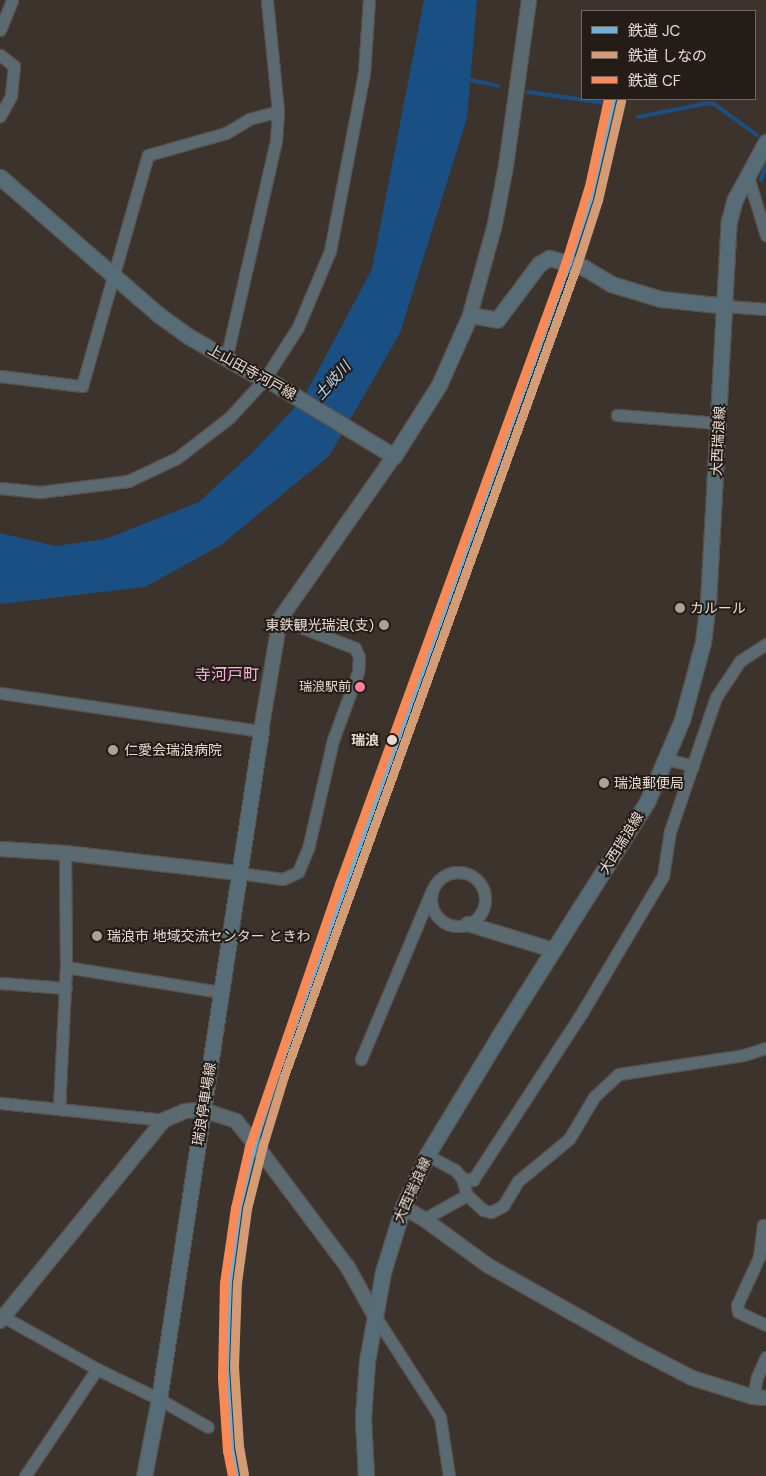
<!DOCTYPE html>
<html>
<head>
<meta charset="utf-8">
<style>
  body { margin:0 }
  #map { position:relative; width:766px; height:1476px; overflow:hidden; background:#3c342c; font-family:"DM Sans","Noto Sans JP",sans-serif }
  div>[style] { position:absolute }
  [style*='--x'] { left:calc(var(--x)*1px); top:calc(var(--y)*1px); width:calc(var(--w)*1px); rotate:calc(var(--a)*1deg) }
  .water>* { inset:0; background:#1a4f84 }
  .stream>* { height:4px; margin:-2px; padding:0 2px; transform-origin:2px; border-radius:2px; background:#1a4f84 }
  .river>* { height:24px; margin:-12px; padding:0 12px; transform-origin:12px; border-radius:12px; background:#1a4f84 }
  .roads { filter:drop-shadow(1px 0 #59524c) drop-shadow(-1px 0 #59524c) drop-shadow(0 1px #59524c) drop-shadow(0 -1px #59524c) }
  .minor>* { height:11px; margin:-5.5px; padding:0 5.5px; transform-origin:5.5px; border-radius:5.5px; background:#5b6a71 }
  .minor>.ring { margin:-5.5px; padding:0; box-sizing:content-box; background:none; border:11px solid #5b6a71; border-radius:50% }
  .tertiary>* { height:14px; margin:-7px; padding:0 7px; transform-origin:7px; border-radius:7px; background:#5b6a71 }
  .secondary>* { height:15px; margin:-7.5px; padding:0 7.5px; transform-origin:7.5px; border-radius:7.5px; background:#566c77 }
  .rail-1>* { height:9px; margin:-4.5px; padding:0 4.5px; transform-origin:4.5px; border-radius:4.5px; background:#6fb0d8 }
  .rail-2>* { height:9px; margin:-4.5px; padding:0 4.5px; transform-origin:4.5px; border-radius:4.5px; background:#d39c74 }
  .rail-3>* { height:9px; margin:-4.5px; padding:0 4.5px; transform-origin:4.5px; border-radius:4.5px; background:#f98a56 }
  .dots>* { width:14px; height:14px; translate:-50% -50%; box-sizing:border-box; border:2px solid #241d17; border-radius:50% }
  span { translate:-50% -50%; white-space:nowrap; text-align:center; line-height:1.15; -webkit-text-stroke:4px #241d17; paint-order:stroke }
  .bus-label { font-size:13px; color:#e5dbd2 }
  .right { translate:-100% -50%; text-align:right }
  .street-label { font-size:14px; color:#e5dbd2 }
  .poi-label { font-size:14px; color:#e5dbd2 }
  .left { translate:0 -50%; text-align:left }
  .stop-label { font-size:14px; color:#e5dbd2; font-weight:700 }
  .water-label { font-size:15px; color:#b9d7f9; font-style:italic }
  .quarter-label { font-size:16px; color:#f8b1de }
  .legend { position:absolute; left:581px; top:10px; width:175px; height:90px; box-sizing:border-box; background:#241d17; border:1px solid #716962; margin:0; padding:6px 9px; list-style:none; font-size:15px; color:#e5dbd2 }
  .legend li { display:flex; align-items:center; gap:10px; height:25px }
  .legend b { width:25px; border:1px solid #716962 }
</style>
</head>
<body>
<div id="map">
  <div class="water">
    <i style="clip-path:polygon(424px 0,477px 0,467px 118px,400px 333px,329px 456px,221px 545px,145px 587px,0 604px,0 533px,56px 546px,105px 539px,261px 478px,372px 269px)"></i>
  </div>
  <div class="stream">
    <i style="--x:466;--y:79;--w:33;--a:12"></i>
    <i style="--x:528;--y:92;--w:78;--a:8.1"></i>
    <i style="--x:638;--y:117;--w:71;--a:-11.3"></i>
    <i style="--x:708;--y:103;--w:6;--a:9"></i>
    <i style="--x:714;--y:104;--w:53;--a:35.8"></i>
    <i style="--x:761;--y:180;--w:16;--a:-72"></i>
  </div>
  <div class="river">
    <i style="--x:208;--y:510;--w:74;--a:-42.8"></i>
    <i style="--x:262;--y:460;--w:63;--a:-46.9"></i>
  </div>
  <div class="roads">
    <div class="minor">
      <i style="--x:0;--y:30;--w:32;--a:-68"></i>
      <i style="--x:0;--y:55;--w:18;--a:38"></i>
      <i style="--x:14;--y:66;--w:30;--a:96"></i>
      <i style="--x:11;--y:96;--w:23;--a:119"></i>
      <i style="--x:748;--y:177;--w:61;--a:72.8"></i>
      <i style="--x:726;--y:306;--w:40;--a:4.3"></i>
      <i style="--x:226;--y:359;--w:224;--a:-77.1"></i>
      <i style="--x:276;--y:141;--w:30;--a:-86"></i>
      <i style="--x:278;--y:111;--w:112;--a:-95.7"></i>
      <i style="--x:0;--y:376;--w:83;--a:7"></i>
      <i style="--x:82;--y:386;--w:240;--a:-74.1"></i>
      <i style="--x:148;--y:155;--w:81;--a:-15.8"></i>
      <i style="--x:226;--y:133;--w:27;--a:-31"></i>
      <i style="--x:249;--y:119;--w:30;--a:-15"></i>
      <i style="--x:617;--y:415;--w:102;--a:4.5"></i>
      <i style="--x:0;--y:488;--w:40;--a:5.7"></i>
      <i style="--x:40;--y:492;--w:89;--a:-7.1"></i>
      <i style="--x:128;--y:481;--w:54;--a:-25.1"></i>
      <i style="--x:177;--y:458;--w:66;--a:-37.6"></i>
      <i style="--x:229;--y:418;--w:52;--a:-47.4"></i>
      <i style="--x:264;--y:380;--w:63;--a:-57.3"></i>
      <i style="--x:298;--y:327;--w:82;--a:-67.2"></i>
      <i style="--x:330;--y:251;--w:181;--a:-79.2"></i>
      <i style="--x:364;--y:73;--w:73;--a:-86.1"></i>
      <i style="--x:766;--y:644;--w:31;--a:147"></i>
      <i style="--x:740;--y:661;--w:43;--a:123.7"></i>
      <i style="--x:716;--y:697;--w:142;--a:108.9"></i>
      <i style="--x:670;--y:831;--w:46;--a:98.8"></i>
      <i style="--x:663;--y:876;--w:157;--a:120.7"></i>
      <i style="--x:583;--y:1011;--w:202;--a:123.1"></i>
      <i style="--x:473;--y:1180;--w:11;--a:-170"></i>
      <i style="--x:462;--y:1178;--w:18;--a:74"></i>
      <i style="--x:467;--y:1195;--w:22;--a:43"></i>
      <i style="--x:483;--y:1210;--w:8;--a:14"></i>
      <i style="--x:491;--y:1212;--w:13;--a:-27"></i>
      <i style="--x:503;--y:1206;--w:29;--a:-59"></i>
      <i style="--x:518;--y:1181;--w:66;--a:-39.5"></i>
      <i style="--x:569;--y:1139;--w:49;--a:-59.2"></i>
      <i style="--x:594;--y:1097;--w:34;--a:-43"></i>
      <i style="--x:619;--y:1074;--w:126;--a:-8.6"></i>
      <i style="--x:744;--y:1055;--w:23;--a:-18"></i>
      <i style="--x:0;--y:693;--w:264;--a:8.3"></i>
      <i style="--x:667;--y:759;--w:27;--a:15"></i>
      <i class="ring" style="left:431px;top:872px;width:43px;height:43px"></i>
      <i style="--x:239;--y:873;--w:44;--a:7.8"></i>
      <i style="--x:283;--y:879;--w:17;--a:-25"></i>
      <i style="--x:298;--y:872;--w:25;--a:-67"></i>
      <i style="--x:308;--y:849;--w:112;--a:-77.1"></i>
      <i style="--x:333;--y:740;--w:72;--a:-69.8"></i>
      <i style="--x:358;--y:672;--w:15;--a:-86"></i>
      <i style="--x:359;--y:657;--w:10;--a:-114"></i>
      <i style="--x:355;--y:648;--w:80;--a:-158.9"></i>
      <i style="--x:66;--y:967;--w:157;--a:9.2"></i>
      <i style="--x:0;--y:983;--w:66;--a:4.3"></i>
      <i style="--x:361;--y:1059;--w:183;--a:-67.2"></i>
      <i style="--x:0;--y:1103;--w:165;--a:5.9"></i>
      <i style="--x:59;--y:1109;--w:142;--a:-87.2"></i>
      <i style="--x:66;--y:967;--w:114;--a:-90.5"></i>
      <i style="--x:427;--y:1155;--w:32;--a:28"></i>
      <i style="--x:455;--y:1170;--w:11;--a:49"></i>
      <i style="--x:424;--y:1219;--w:49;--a:-29.2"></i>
      <i style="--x:763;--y:1225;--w:32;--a:97"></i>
      <i style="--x:759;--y:1257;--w:53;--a:114.6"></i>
      <i style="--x:737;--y:1305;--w:7;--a:82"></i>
      <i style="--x:738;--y:1312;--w:31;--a:25"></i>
      <i style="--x:375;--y:1316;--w:120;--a:57.2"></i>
      <i style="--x:440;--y:1417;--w:60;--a:81.3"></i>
      <i style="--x:4;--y:1317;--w:107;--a:29.2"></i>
      <i style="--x:97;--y:1369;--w:69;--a:25.8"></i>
      <i style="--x:159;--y:1399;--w:56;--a:29.7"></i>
      <i style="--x:753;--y:1397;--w:20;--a:-79"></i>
      <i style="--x:757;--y:1377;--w:22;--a:-66"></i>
      <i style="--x:25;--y:1476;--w:129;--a:-56.1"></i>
    </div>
    <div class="tertiary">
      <i style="--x:470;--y:315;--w:94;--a:-74.6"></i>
      <i style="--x:495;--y:224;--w:59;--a:-79.3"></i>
      <i style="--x:506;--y:166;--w:168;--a:-82.1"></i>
      <i style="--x:261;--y:731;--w:114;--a:-80.4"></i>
      <i style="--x:280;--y:619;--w:199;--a:-55"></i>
      <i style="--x:0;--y:849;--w:65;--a:3.5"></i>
      <i style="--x:65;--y:853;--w:175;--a:6.6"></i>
      <i style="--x:468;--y:924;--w:89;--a:17"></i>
      <i style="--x:403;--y:1207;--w:24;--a:30"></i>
      <i style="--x:424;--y:1219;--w:78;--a:36.1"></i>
      <i style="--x:487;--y:1265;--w:173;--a:29.4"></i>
      <i style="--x:638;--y:1350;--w:61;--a:27.4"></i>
      <i style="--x:692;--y:1378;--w:64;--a:17.3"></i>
      <i style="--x:753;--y:1397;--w:13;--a:4"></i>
      <i style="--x:0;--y:1321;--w:259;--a:-50.8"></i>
      <i style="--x:164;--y:1120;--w:23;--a:-23"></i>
      <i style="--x:185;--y:1111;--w:18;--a:-3"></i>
      <i style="--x:203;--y:1110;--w:35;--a:18"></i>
      <i style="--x:236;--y:1121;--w:36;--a:51"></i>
      <i style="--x:259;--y:1149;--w:146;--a:53.1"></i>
      <i style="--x:347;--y:1266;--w:57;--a:60.8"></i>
    </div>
    <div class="secondary">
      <i style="--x:0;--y:177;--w:211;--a:41"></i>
      <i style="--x:159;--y:315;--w:36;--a:36"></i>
      <i style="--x:188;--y:336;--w:88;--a:30.1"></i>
      <i style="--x:264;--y:380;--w:6;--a:9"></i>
      <i style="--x:270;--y:381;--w:145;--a:31.2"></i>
      <i style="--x:394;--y:456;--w:84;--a:-57.6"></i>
      <i style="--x:439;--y:385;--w:77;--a:-66.1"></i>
      <i style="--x:470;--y:315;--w:27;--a:10"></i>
      <i style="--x:497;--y:320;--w:70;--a:-53.1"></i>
      <i style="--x:539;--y:264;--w:12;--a:-31"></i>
      <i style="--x:549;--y:258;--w:35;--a:15"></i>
      <i style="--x:583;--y:267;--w:33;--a:31"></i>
      <i style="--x:611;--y:284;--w:52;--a:16.7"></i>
      <i style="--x:661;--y:299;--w:65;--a:6.1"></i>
      <i style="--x:144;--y:1476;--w:78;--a:-79"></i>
      <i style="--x:159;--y:1399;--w:676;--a:-81.32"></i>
      <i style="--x:366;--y:1476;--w:58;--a:-93"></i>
      <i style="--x:363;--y:1418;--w:57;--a:-86"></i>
      <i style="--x:367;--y:1361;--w:90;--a:-79.8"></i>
      <i style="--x:383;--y:1272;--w:68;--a:-72.9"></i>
      <i style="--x:403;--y:1207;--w:57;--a:-65.2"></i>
      <i style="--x:427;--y:1155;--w:139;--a:-58.8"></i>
      <i style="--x:499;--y:1036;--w:277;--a:-57.7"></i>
      <i style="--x:647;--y:802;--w:89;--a:-66.9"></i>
      <i style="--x:682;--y:720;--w:81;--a:-74.9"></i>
      <i style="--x:703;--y:642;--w:39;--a:-83"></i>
      <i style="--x:708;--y:603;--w:383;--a:-86.9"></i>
      <i style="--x:729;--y:221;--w:23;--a:-75"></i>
      <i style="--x:735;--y:199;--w:65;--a:-61.5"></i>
    </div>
  </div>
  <div class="rail-1">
    <i style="--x:234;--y:1476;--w:29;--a:-100"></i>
    <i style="--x:229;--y:1447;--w:80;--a:-93.6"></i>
    <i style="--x:224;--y:1367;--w:85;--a:-88"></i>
    <i style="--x:227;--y:1282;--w:76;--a:-82.4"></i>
    <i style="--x:237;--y:1207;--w:67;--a:-76.2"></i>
    <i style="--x:253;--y:1142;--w:72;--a:-72.3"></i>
    <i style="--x:275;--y:1073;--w:862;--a:-70.2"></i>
    <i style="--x:567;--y:262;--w:67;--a:-71.8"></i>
    <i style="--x:588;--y:198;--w:102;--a:-76.9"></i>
  </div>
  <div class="rail-2">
    <i style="--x:244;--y:1474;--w:28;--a:-100"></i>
    <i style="--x:239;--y:1446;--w:79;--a:-93.6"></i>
    <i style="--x:234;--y:1367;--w:84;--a:-88"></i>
    <i style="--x:237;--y:1283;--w:75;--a:-82.3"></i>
    <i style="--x:247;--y:1209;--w:66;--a:-76"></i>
    <i style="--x:263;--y:1145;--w:72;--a:-73.1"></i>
    <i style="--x:284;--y:1076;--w:862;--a:-70.14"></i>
    <i style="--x:577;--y:265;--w:68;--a:-72.1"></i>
    <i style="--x:598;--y:200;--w:102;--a:-76.9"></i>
  </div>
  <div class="rail-3">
    <i style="--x:232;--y:1476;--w:25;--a:-101"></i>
    <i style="--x:227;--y:1451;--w:74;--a:-93.9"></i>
    <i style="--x:222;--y:1377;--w:94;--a:-88.8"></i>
    <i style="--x:224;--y:1283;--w:76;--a:-81.7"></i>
    <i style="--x:235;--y:1208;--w:63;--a:-77.1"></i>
    <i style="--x:249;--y:1147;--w:278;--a:-71.1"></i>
    <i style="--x:339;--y:884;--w:663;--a:-69.98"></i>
    <i style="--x:566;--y:261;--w:78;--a:-73"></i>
    <i style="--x:589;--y:186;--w:89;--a:-77.7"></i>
  </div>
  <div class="dots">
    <i style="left:680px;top:608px;background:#aaa198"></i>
    <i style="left:384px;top:625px;background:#aaa198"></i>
    <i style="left:360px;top:687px;background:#ff8098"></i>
    <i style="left:392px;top:740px;background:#e5dbd2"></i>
    <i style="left:113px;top:750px;background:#aaa198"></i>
    <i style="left:604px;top:783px;background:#aaa198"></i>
    <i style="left:97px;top:936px;background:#aaa198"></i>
  </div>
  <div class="bus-label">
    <span class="right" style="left:351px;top:687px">瑞浪駅前</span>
  </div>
  <div class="street-label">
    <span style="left:252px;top:372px;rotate:29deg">上山田寺河戸線</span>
    <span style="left:718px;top:441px;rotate:-87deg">大西瑞浪線</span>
    <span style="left:621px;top:843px;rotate:-58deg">大西瑞浪線</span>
    <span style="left:204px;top:1104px;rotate:-81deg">瑞浪停車場線</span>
    <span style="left:412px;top:1190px;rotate:-66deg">大西瑞浪線</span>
  </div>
  <div class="poi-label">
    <span class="left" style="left:690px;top:608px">カルール</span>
    <span class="right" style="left:374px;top:625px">東鉄観光瑞浪(支)</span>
    <span class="left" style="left:124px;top:750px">仁愛会瑞浪病院</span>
    <span class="left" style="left:614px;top:783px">瑞浪郵便局</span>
    <span class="left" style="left:107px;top:936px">瑞浪市 地域交流センター ときわ</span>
  </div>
  <div class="stop-label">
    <span class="right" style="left:379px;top:740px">瑞浪</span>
  </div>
  <div class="water-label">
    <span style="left:333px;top:381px;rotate:-48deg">土岐川</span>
  </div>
  <div class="quarter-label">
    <span style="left:227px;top:675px">寺河戸町</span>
  </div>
  <ul class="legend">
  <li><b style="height:6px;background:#6fb0d8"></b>鉄道 JC</li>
  <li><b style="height:6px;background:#d39c74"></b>鉄道 しなの</li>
  <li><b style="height:6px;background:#f98a56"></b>鉄道 CF</li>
  </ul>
</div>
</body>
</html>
